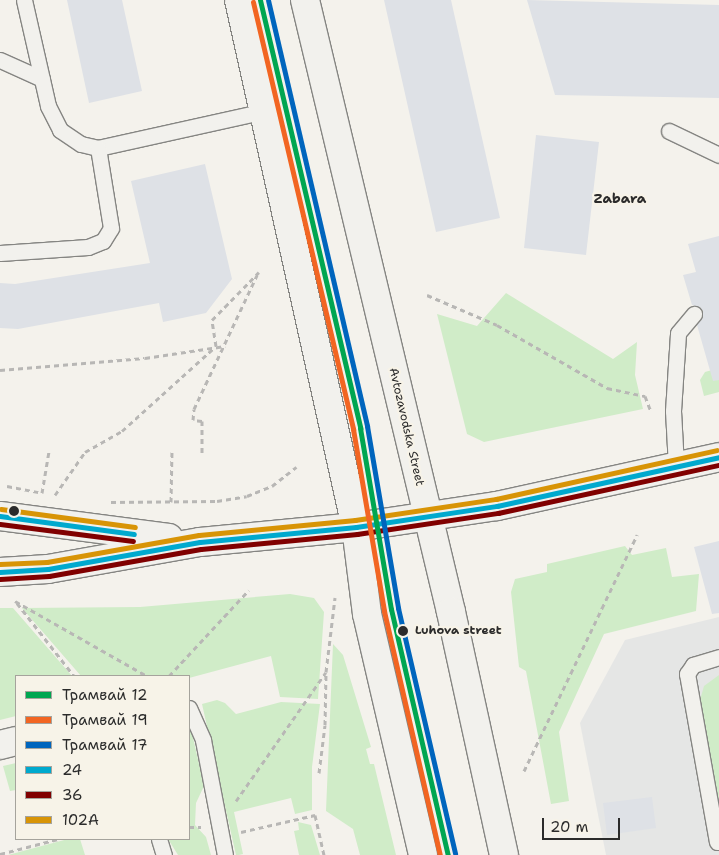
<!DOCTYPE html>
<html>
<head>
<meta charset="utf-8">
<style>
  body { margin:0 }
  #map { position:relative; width:719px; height:855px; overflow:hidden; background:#f4f2ec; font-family:"Shantell Sans",sans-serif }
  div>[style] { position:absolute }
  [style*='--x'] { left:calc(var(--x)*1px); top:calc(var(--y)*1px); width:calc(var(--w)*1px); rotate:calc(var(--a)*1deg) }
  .built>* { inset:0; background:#e5e6e5 }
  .green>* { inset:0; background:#d0ecc8 }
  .building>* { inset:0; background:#dee1e6 }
  .path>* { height:3px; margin-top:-1.5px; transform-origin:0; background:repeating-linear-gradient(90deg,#b8b7b5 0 5px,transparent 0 9px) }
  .roads { filter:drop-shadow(1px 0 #858582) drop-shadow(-1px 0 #858582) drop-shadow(0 1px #858582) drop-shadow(0 -1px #858582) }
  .service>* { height:15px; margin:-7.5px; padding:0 7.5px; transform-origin:7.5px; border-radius:7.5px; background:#f2f1ed }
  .minor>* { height:28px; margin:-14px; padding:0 14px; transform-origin:14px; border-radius:14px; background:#f2f1ed }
  .secondary>* { height:28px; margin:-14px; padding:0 14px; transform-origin:14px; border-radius:14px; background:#f2f1ed }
  .primary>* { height:28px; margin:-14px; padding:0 14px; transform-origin:14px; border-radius:14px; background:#f2f1ed }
  .bus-1>* { height:5px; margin:-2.5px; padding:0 2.5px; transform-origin:2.5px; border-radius:2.5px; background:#00a9ce }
  .bus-2>* { height:5px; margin:-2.5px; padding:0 2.5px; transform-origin:2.5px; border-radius:2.5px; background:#800000 }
  .bus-3>* { height:5px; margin:-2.5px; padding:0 2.5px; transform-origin:2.5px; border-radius:2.5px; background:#d89406 }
  .tram-1>* { height:5px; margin:-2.5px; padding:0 2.5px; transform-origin:2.5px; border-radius:2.5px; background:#00a651 }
  .tram-2>* { height:5px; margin:-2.5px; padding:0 2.5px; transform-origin:2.5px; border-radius:2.5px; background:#f26522 }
  .tram-3>* { height:5px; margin:-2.5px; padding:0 2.5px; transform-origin:2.5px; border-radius:2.5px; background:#0065bd }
  .dots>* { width:14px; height:14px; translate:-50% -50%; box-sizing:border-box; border:2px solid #f7f3e8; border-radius:50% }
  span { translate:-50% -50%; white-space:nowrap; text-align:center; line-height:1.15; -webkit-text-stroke:4.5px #f7f3e8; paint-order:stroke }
  .street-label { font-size:12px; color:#2b2b2b }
  .stop-label { font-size:12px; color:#2b2b2b; font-weight:700 }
  .left { translate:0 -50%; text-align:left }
  .neighbourhood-label { font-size:14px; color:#2b2b2b; font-weight:700 }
  .legend { position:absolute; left:15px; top:675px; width:175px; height:165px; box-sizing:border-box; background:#f7f3e8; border:1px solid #a5a39c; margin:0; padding:6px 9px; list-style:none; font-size:15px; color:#2b2b2b }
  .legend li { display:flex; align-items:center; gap:10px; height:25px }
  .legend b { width:25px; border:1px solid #a5a39c }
  .scale { position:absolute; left:542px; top:818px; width:78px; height:22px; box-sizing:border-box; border:2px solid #2b2b2b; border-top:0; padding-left:6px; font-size:15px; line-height:18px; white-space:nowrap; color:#2b2b2b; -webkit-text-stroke:4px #f7f3e8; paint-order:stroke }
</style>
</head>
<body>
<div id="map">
  <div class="built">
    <i style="clip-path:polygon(719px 617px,719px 855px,606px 855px,580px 723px,625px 640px)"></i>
  </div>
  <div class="green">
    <i style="clip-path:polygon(506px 293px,613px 359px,637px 342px,635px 375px,643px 409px,484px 442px,467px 434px,437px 314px,477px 326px)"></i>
    <i style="clip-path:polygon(719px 368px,719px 392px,704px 396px,700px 380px,705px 372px)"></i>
    <i style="clip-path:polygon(625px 546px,632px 555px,666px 548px,672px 577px,699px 574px,696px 611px,604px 634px,559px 732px,569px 801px,551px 804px,526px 671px,519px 667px,511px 592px,515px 579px,547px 572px,547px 564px)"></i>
    <i style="clip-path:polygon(290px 594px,314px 598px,324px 612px,318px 699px,280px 697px,271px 656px,189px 678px,81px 676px,22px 608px,140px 607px)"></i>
    <i style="clip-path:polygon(0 608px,13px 608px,72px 676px,16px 676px,16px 716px,0 720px)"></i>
    <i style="clip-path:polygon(333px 644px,343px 655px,371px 747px,366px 749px,370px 764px,374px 764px,396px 855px,360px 855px,353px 829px,326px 811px)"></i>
    <i style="clip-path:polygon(719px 675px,719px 802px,700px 700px,704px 686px)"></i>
    <i style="clip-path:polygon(217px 700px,225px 703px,236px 714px,281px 702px,320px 704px,312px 767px,312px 810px,295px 814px,291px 798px,234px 812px,243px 854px,239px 855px,236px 855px,202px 704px)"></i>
    <i style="clip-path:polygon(189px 720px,204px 786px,196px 803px,195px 825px,206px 837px,211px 855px,178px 855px,168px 839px,189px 839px)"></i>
    <i style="clip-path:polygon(16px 763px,16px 790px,10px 791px,3px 766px)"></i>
    <i style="clip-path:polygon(298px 822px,311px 825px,320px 855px,299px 855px,294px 831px,299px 830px)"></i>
    <i style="clip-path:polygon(68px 839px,80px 839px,85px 855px,8px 855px)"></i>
  </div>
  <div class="building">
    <i style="clip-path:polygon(67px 0,122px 0,142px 91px,89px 103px)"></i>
    <i style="clip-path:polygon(384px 0,451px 0,500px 218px,436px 232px)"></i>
    <i style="clip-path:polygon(527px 0,719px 5px,719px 98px,555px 95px)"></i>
    <i style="clip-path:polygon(536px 135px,599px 142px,586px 255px,524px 248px)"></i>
    <i style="clip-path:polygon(205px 164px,232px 279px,206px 313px,163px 322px,159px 303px,18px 329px,0 328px,0 283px,15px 284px,150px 263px,131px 181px)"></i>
    <i style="clip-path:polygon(719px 236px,719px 380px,713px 381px,697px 325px,703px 311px,700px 307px,692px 305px,683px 275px,696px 272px,688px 244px)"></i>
    <i style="clip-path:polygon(719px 541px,719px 613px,712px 614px,694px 547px)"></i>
    <i style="clip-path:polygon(652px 797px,656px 828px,607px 835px,603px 803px)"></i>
  </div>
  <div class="path">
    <i style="--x:427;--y:295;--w:76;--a:23.2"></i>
    <i style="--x:497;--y:325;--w:127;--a:29.8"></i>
    <i style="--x:607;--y:388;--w:39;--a:12"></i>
    <i style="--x:645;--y:396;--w:17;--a:69"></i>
    <i style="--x:0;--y:370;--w:145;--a:-4.7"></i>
    <i style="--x:145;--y:358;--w:81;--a:-8.5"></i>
    <i style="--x:202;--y:453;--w:32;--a:-90"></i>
    <i style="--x:202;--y:421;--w:9;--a:-174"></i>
    <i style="--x:193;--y:420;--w:11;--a:-85"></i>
    <i style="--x:194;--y:409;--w:148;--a:-64.8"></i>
    <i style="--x:7;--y:486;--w:32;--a:11"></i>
    <i style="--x:42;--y:493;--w:43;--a:-80.5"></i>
    <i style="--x:55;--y:495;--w:52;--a:-55.1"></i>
    <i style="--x:85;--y:452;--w:43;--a:-29.6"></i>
    <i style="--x:122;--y:431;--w:127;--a:-42.1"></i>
    <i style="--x:216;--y:346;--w:26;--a:-99"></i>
    <i style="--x:212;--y:320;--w:67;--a:-45.6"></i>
    <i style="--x:111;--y:502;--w:106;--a:-0.5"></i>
    <i style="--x:217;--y:501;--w:30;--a:-9"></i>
    <i style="--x:247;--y:496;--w:27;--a:-22"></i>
    <i style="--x:272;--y:486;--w:31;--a:-38"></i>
    <i style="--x:171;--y:502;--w:50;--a:-88.9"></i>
    <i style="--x:15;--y:601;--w:152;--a:29.6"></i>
    <i style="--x:17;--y:603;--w:93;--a:52"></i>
    <i style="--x:169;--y:676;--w:117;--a:-47.1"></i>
    <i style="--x:524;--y:771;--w:262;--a:-64.4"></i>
    <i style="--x:319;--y:773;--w:48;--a:-82.9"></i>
    <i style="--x:325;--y:725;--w:53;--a:-88.9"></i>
    <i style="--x:236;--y:801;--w:157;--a:-55.1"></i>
    <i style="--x:326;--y:672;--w:75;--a:-83.1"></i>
    <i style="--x:189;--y:827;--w:12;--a:0"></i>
    <i style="--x:241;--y:832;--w:76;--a:-12.9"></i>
    <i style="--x:315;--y:815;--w:41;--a:77.3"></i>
    <i style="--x:0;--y:854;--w:60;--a:-14.5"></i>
  </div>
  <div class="roads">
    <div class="service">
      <i style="--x:24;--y:0;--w:109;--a:77.2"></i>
      <i style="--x:48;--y:106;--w:27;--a:63"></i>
      <i style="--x:60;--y:130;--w:25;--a:34"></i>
      <i style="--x:81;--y:144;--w:17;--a:13"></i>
      <i style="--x:98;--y:148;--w:171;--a:-12.5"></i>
      <i style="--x:0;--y:60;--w:46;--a:24.3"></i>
      <i style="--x:669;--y:131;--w:55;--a:25.6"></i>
      <i style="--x:0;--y:253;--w:88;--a:-3.9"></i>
      <i style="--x:88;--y:247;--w:16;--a:-22"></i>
      <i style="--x:103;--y:241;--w:15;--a:-58"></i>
      <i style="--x:111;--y:228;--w:81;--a:-99.2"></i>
      <i style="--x:676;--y:466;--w:55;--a:-93.1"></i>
      <i style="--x:673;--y:411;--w:78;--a:-86.3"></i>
      <i style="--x:678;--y:333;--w:25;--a:-50"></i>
      <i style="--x:189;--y:708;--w:35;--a:66"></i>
      <i style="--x:203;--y:740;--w:117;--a:79.2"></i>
      <i style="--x:159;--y:839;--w:17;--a:73"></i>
      <i style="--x:717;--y:842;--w:171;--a:-100.1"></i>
      <i style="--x:687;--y:674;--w:11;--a:-56"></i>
      <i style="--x:693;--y:665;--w:27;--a:-17"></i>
    </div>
    <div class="minor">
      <i style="--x:0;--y:745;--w:16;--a:-14"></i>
    </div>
    <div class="secondary">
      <i style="--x:0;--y:516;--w:170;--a:7.4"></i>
      <i style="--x:0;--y:572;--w:48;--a:-3.6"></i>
      <i style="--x:48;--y:569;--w:154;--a:-10.1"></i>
      <i style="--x:200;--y:542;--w:157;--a:-5.5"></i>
      <i style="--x:356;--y:527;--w:143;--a:-8.5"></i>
      <i style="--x:497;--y:506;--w:227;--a:-12.4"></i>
    </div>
    <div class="primary">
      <i style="--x:239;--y:0;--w:540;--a:77.48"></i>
      <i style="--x:356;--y:527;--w:88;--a:82.8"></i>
      <i style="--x:367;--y:614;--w:247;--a:76.9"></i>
      <i style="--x:305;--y:0;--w:629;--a:76.58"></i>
      <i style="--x:451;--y:612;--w:249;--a:77.7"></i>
    </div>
  </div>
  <div class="bus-1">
    <i style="--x:0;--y:516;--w:135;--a:7.7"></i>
    <i style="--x:0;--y:572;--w:48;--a:-3.6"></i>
    <i style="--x:48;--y:569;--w:154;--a:-10.1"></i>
    <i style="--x:200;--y:542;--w:157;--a:-5.5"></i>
    <i style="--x:356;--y:527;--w:143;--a:-8.5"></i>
    <i style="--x:497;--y:506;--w:227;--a:-12.4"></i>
  </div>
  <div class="bus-2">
    <i style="--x:0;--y:524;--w:134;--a:7.3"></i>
    <i style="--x:0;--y:579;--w:49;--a:-3.5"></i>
    <i style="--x:49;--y:576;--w:154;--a:-10.1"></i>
    <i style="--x:201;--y:549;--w:157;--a:-5.5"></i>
    <i style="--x:357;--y:534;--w:143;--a:-8.5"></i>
    <i style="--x:498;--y:513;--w:226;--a:-12.3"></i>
  </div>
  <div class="bus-3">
    <i style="--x:1;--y:509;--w:135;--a:7.7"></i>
    <i style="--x:0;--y:564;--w:47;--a:-2.4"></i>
    <i style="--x:47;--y:562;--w:154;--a:-10.1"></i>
    <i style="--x:199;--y:535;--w:157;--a:-5.5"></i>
    <i style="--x:355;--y:520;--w:143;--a:-8.5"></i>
    <i style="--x:496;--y:499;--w:226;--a:-12.5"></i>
  </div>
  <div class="tram-1">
    <i style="--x:260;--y:0;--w:440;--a:76.8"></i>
    <i style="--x:360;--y:428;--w:184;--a:80.3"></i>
    <i style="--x:391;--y:609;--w:253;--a:77"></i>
  </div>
  <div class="tram-2">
    <i style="--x:253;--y:2;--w:439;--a:76.8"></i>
    <i style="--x:353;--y:429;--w:185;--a:80.3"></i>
    <i style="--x:384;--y:611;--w:250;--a:77.1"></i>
  </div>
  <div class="tram-3">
    <i style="--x:268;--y:0;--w:437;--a:76.9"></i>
    <i style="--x:367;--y:426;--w:185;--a:80.3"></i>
    <i style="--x:398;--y:608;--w:252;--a:76.9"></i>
  </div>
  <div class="dots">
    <i style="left:14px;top:511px;background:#2b2b2b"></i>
    <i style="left:403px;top:631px;background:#2b2b2b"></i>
  </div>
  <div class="street-label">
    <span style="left:406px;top:427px;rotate:77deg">Avtozavodska Street</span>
  </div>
  <div class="stop-label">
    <span class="left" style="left:415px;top:631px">Luhova street</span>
  </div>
  <div class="neighbourhood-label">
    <span style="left:620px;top:198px">Zabara</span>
  </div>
  <ul class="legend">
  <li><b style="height:6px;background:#00a651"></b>Трамвай 12</li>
  <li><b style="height:6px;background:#f26522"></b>Трамвай 19</li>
  <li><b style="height:6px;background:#0065bd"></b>Трамвай 17</li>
  <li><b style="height:6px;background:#00a9ce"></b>24</li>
  <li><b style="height:6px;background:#800000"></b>36</li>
  <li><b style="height:6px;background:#d89406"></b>102А</li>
  </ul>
  <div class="scale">20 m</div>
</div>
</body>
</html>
